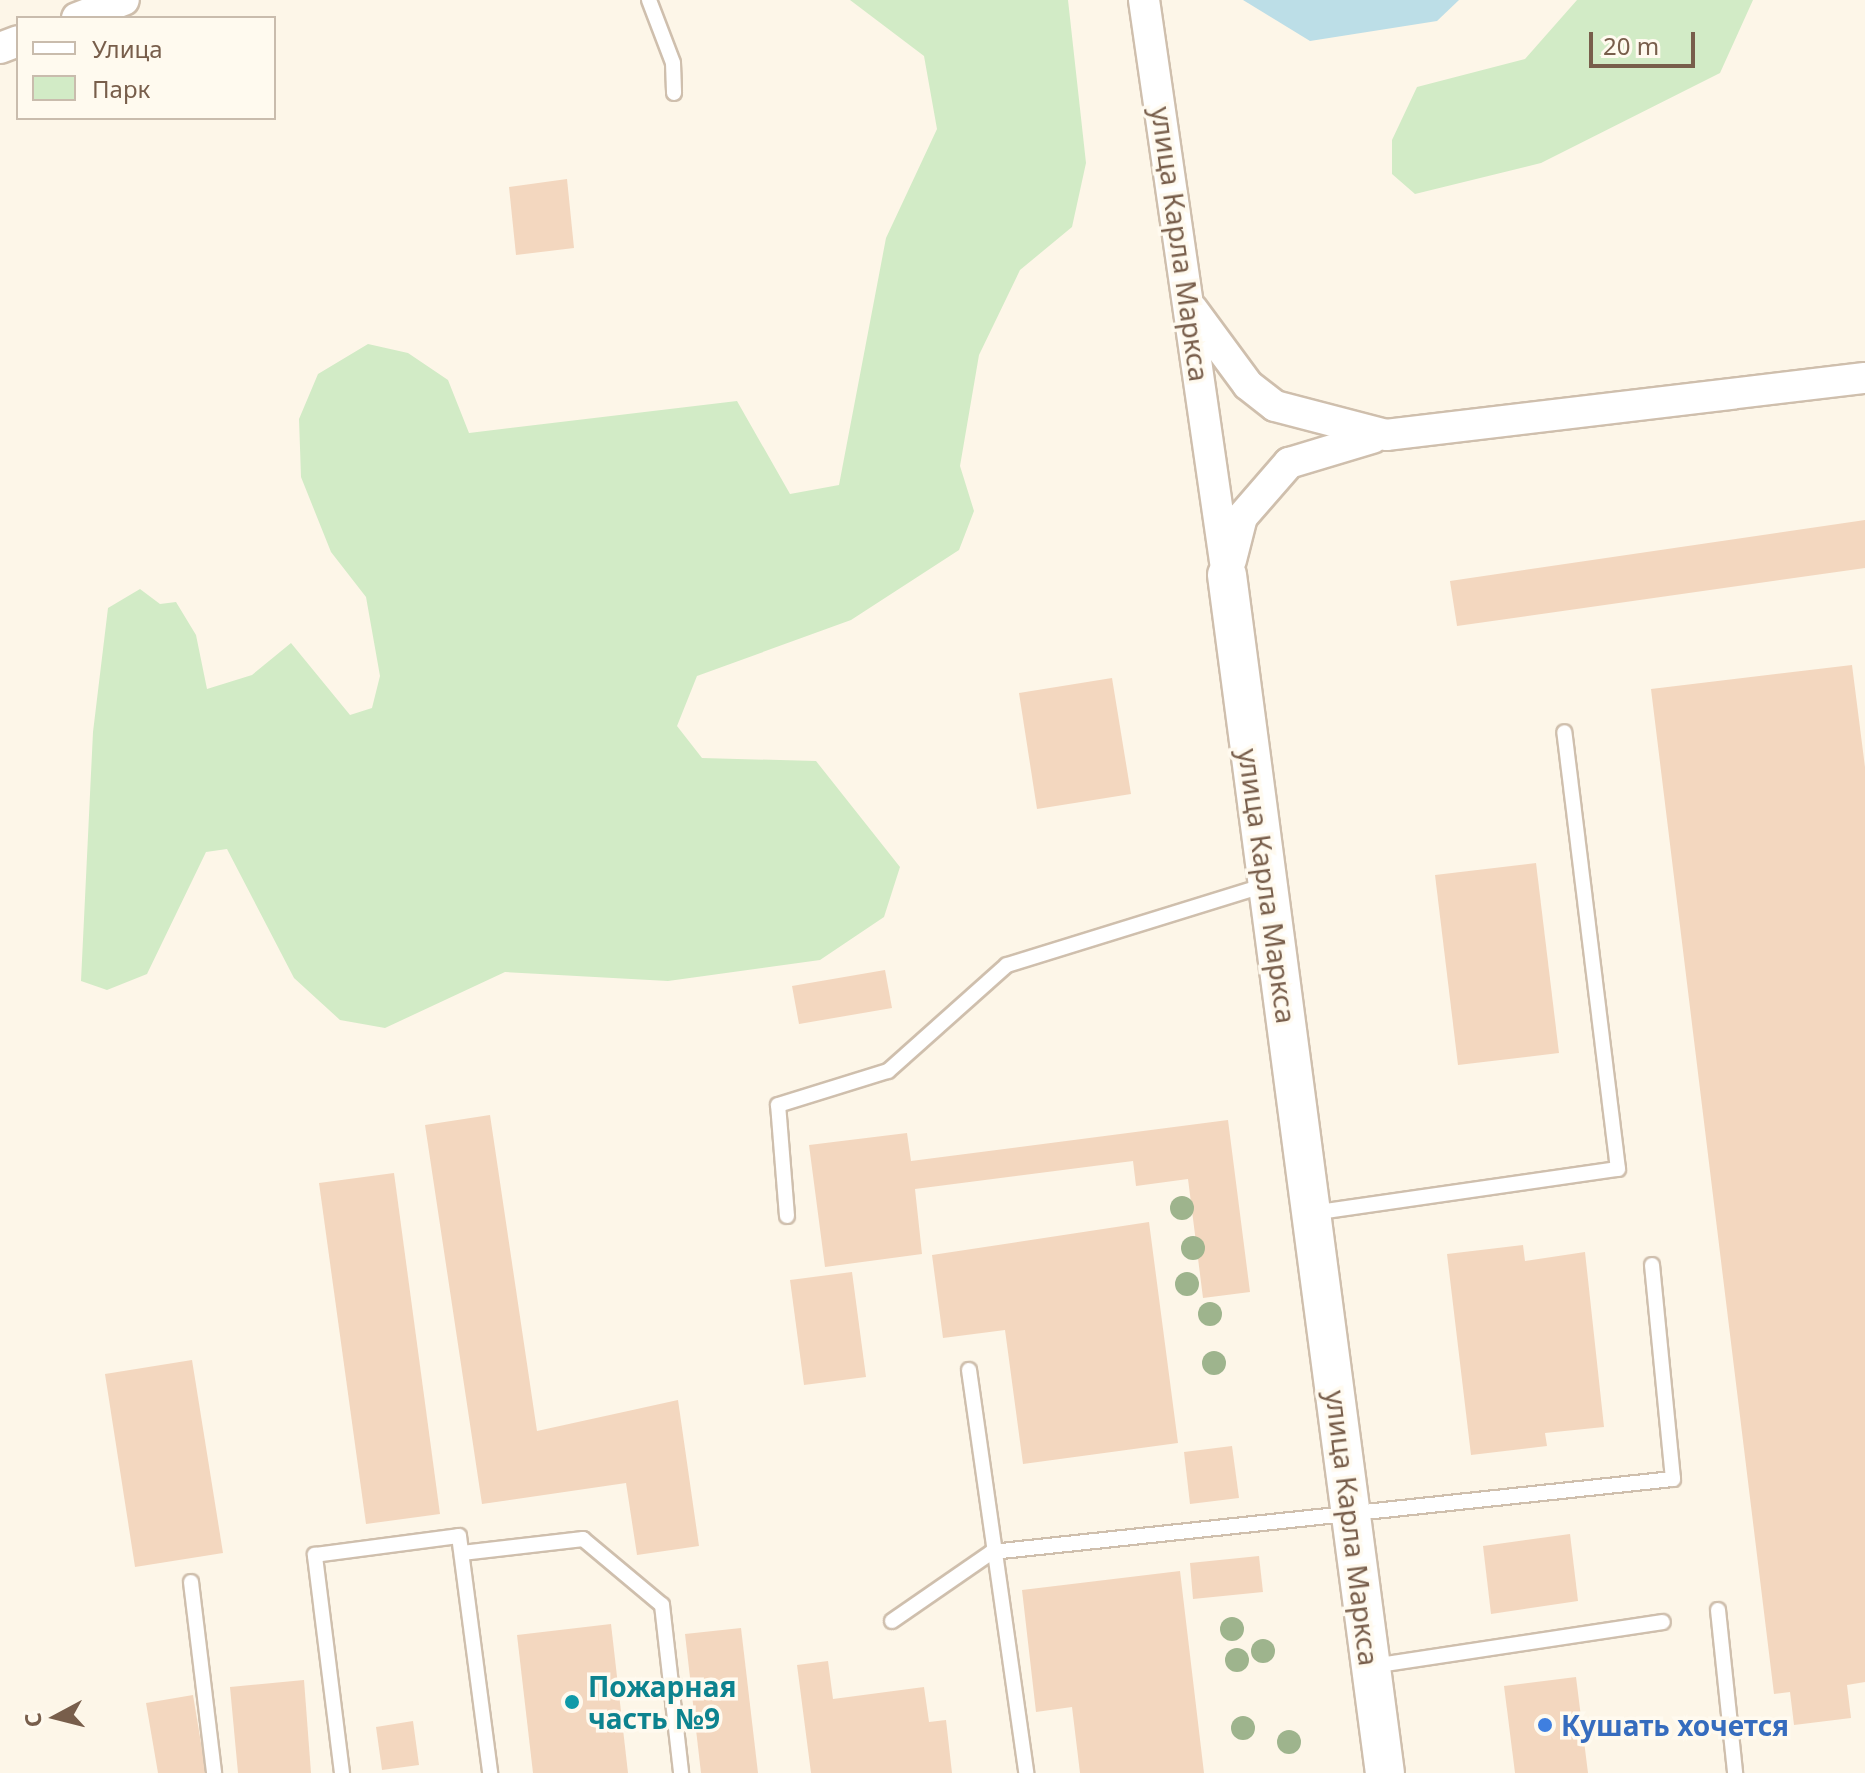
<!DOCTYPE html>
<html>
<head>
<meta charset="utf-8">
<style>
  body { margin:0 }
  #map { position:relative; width:1865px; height:1773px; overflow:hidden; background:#fdf6e8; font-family:"Noto Sans",sans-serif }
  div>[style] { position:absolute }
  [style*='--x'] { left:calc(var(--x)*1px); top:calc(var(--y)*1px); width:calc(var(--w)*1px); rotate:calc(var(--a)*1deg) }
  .green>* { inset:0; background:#d2ebc6 }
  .water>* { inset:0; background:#bcdee7 }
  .building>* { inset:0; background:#f3d7bf }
  .roads { filter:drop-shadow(2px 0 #cfbfad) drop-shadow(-2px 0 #cfbfad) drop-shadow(0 2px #cfbfad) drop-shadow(0 -2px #cfbfad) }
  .service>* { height:14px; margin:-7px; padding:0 7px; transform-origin:7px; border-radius:7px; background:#fff }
  .minor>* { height:30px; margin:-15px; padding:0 15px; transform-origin:15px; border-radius:15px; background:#fff }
  .tertiary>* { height:38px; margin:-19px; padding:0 19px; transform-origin:19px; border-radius:19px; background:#fff }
  .trees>* { width:24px; height:24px; margin:-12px; border-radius:50%; background:#9eb48d }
  .dots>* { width:22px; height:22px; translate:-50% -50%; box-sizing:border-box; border:4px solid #fffaef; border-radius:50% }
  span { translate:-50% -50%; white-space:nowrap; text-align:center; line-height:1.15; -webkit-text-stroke:7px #fffaef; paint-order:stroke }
  .street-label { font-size:28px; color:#785e4b }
  .culture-label { font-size:28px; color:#0d838f; font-weight:700 }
  .left { translate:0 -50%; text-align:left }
  .shop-label { font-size:28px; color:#366cbe; font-weight:700 }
  .legend { position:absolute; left:16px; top:16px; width:260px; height:104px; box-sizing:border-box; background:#fffaef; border:2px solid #c9bcad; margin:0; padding:10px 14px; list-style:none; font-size:24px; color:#785e4b }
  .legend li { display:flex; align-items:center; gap:16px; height:40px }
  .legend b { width:40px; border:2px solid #c9bcad }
  .north { position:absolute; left:16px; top:1677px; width:80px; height:80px; -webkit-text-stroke:6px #fffaef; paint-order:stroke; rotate:263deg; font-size:22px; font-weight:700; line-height:32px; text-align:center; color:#785e4b }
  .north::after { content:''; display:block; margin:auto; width:28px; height:36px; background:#785e4b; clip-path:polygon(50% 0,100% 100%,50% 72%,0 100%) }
  .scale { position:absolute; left:1589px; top:32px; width:106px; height:36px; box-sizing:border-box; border:4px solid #785e4b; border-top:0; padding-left:10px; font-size:24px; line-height:28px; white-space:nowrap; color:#785e4b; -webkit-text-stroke:6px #fffaef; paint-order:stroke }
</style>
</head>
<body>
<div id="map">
  <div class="green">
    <i style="clip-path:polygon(850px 0,1068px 0,1086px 163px,1072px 227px,1020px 270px,979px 355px,960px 466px,974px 511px,959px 550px,851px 620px,697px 676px,677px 726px,702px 758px,816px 761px,900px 867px,884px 917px,820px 960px,668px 981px,505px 972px,385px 1028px,340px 1020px,294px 978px,227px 849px,206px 852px,147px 974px,107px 990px,81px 981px,93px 732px,108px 608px,140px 589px,160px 604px,176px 602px,196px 635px,207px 689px,252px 675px,291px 643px,350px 715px,372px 708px,380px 676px,366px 597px,331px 552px,301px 477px,299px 419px,318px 374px,368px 344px,408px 353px,448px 380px,469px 433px,737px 401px,790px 494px,839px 485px,886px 238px,937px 129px,924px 56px)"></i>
    <i style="clip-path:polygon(1577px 0,1753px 0,1720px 73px,1541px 163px,1415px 194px,1392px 174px,1392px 140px,1417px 87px,1525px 59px)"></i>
  </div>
  <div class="water">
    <i style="clip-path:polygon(1243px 0,1459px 0,1437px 21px,1310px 41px)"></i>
  </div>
  <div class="building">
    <i style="clip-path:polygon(567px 179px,574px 248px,516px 255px,509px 187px)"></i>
    <i style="clip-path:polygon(1865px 520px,1865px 568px,1457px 626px,1450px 581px)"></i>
    <i style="clip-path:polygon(1852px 665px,1865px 767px,1865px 1682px,1847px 1685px,1851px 1718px,1794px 1725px,1790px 1692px,1774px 1694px,1651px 689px)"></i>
    <i style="clip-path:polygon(1112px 678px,1131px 794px,1037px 809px,1019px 693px)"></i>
    <i style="clip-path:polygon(1536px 863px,1559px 1053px,1458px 1065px,1435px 875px)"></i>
    <i style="clip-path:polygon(885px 970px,892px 1008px,799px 1024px,792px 986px)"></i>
    <i style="clip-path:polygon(490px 1115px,537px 1431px,678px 1400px,699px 1546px,637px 1555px,626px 1483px,482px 1504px,425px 1125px)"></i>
    <i style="clip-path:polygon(1228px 1120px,1250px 1292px,1203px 1298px,1188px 1179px,1136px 1186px,1133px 1161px,915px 1189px,922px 1254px,825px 1267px,809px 1145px,907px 1133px,911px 1161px)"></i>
    <i style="clip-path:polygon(394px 1173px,440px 1514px,366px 1524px,319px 1183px)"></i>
    <i style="clip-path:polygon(1149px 1222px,1178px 1443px,1023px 1464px,1005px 1330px,943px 1338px,932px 1255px)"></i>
    <i style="clip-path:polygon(1523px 1245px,1525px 1261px,1585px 1252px,1604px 1427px,1545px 1433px,1547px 1446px,1471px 1455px,1447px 1254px)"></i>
    <i style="clip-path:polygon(852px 1272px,866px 1377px,804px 1385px,790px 1280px)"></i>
    <i style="clip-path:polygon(192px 1360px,223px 1553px,135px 1567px,105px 1374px)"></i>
    <i style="clip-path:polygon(1232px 1446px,1239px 1498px,1190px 1504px,1184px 1452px)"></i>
    <i style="clip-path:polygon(1570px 1534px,1578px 1601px,1491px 1614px,1483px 1546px)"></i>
    <i style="clip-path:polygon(1259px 1556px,1263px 1592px,1193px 1599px,1190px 1563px)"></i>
    <i style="clip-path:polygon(1180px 1571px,1204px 1773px,1080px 1773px,1072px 1707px,1036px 1712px,1022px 1590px)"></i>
    <i style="clip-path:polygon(611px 1624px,628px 1773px,533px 1773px,517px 1635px)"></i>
    <i style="clip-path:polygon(741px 1628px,758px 1773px,701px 1773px,685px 1634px)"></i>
    <i style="clip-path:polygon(828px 1661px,833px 1699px,924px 1687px,929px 1722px,946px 1720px,952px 1773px,811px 1773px,797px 1665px)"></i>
    <i style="clip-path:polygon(1576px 1677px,1588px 1773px,1515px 1773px,1504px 1686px)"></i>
    <i style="clip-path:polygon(304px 1680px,311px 1773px,238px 1773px,230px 1687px)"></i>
    <i style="clip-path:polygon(193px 1695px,206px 1773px,158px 1773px,146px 1703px)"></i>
    <i style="clip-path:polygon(413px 1721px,419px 1765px,382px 1770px,376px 1727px)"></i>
  </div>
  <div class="roads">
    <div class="service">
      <i style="--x:649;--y:0;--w:67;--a:69.1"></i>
      <i style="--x:673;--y:63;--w:30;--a:88"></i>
      <i style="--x:1312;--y:1213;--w:309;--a:-8.2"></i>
      <i style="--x:1618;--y:1169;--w:440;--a:-97"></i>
      <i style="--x:787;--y:1216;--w:111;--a:-94.6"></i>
      <i style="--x:778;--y:1105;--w:115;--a:-17.2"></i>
      <i style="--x:888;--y:1071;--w:159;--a:-41.7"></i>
      <i style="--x:1007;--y:965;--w:270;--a:-17.2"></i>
      <i style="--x:969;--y:1370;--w:407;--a:81.9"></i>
      <i style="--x:462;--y:1553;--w:122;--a:-6.6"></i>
      <i style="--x:583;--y:1539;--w:103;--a:39.9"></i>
      <i style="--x:662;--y:1605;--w:169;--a:83.5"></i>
      <i style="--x:191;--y:1582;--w:192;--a:83.1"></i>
      <i style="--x:1718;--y:1610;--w:164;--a:84"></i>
      <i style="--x:892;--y:1621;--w:121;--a:-34.6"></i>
      <i style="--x:992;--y:1552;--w:685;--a:-6.12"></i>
      <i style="--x:1673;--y:1479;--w:215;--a:-95.6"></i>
      <i style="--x:1372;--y:1666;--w:294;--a:-8.6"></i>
      <i style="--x:342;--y:1773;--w:220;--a:-97.1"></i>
      <i style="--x:315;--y:1555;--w:145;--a:-7.5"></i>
      <i style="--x:459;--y:1536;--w:239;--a:82.5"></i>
    </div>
    <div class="minor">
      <i style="--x:1144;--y:0;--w:581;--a:81.79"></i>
      <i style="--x:77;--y:18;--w:50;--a:-21"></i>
      <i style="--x:0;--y:48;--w:19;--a:-21"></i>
      <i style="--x:1192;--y:309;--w:94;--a:53.6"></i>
      <i style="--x:1248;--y:385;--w:34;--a:38"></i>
      <i style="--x:1275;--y:406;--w:115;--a:14.6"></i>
      <i style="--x:1386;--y:435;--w:482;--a:-6.8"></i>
      <i style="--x:1231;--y:560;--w:44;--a:-75.7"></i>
      <i style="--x:1242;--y:517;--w:72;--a:-49"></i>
      <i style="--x:1289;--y:463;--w:87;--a:-16.8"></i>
    </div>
    <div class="tertiary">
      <i style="--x:1227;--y:575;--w:1208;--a:82.49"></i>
    </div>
  </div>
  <div class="trees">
    <i style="left:1182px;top:1208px"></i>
    <i style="left:1193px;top:1248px"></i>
    <i style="left:1187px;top:1284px"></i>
    <i style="left:1210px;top:1314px"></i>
    <i style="left:1214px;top:1363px"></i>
    <i style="left:1232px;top:1629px"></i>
    <i style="left:1263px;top:1651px"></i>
    <i style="left:1237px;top:1660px"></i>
    <i style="left:1243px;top:1728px"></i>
    <i style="left:1289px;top:1742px"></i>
  </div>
  <div class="dots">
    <i style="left:572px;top:1702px;background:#0f9aa8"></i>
    <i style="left:1545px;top:1725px;background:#3f7fe0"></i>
  </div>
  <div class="street-label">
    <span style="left:1181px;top:244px;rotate:82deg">улица Карла Маркса</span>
    <span style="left:1268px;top:886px;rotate:82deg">улица Карла Маркса</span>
    <span style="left:1353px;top:1528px;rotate:83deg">улица Карла Маркса</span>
  </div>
  <div class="culture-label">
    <span class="left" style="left:588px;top:1702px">Пожарная<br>часть №9</span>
  </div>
  <div class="shop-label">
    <span class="left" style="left:1561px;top:1725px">Кушать хочется</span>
  </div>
  <ul class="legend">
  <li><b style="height:10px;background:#fff"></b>Улица</li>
  <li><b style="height:22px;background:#d2ebc6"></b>Парк</li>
  </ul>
  <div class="north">С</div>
  <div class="scale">20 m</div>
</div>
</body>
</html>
